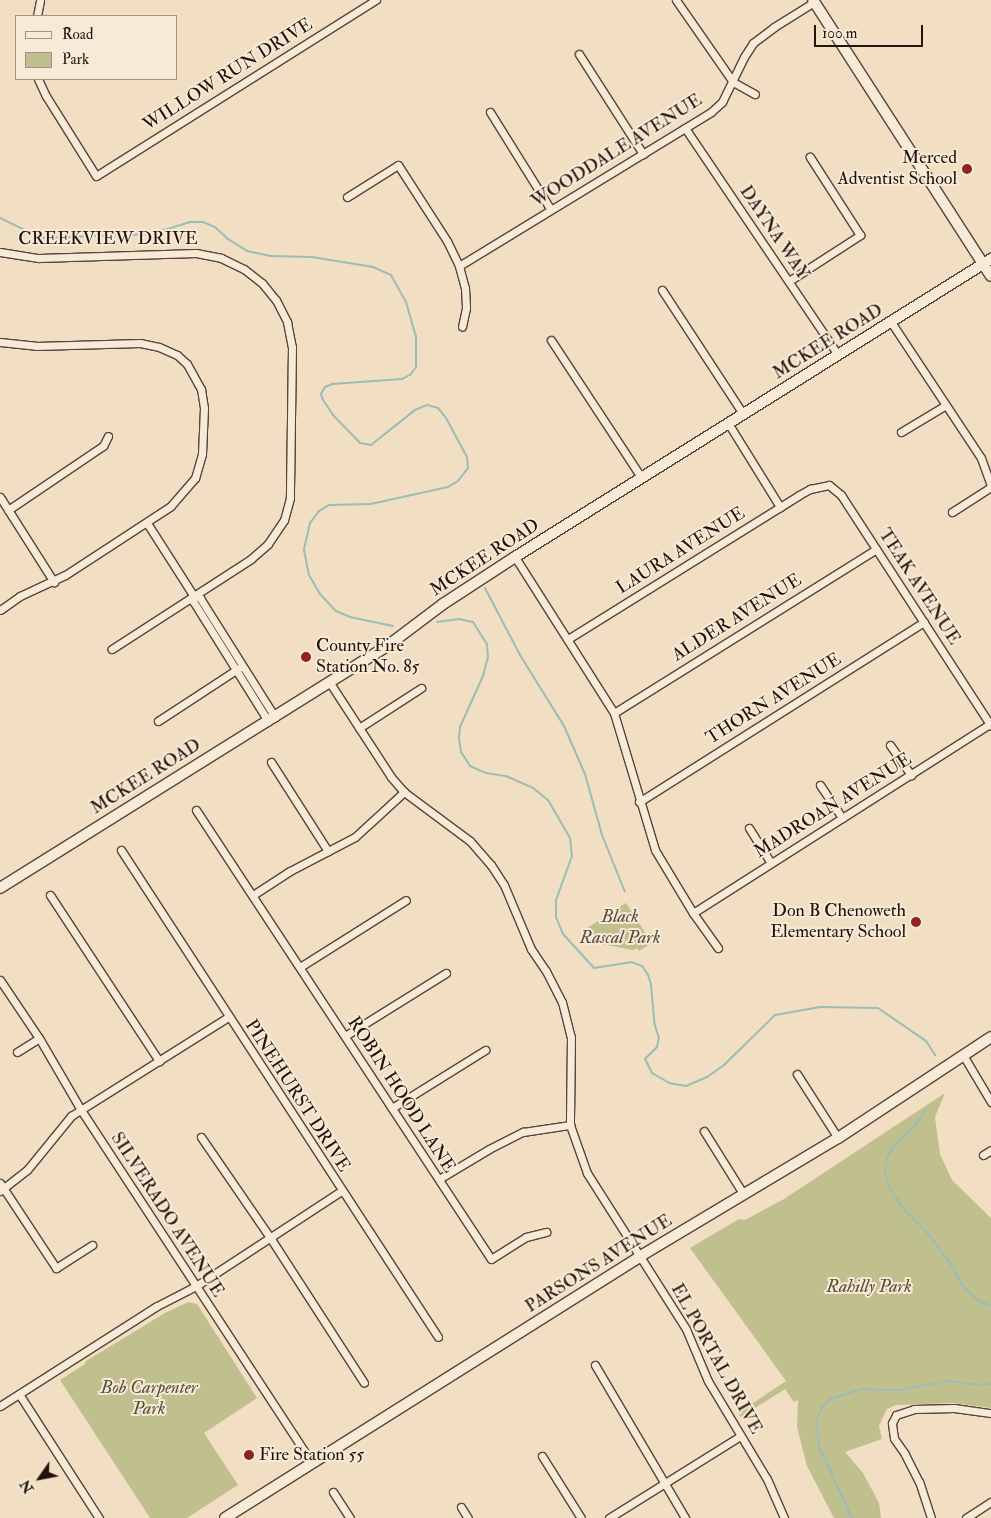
<!DOCTYPE html>
<html>
<head>
<meta charset="utf-8">
<style>
  body { margin:0 }
  #map { position:relative; width:991px; height:1518px; overflow:hidden; background:#f2dec2; font-family:"IM FELL Double Pica",serif }
  div>[style] { position:absolute }
  [style*='--x'] { left:calc(var(--x)*1px); top:calc(var(--y)*1px); width:calc(var(--w)*1px); rotate:calc(var(--a)*1deg) }
  .green>* { inset:0; background:#c0c08f }
  .stream>* { height:2px; margin:-1px; padding:0 1px; transform-origin:1px; border-radius:1px; background:#9bbcb7 }
  .roads { filter:drop-shadow(1px 0 #564538) drop-shadow(-1px 0 #564538) drop-shadow(0 1px #564538) drop-shadow(0 -1px #564538) }
  .street>* { height:7px; margin:-3.5px; padding:0 3.5px; transform-origin:3.5px; border-radius:3.5px; background:#f7ead7 }
  .secondary>* { height:10px; margin:-5px; padding:0 5px; transform-origin:5px; border-radius:5px; background:#f7ead7 }
  .dots>* { width:14px; height:14px; translate:-50% -50%; box-sizing:border-box; border:2px solid #f7ead7; border-radius:50% }
  span { translate:-50% -50%; white-space:nowrap; text-align:center; line-height:1.15; -webkit-text-stroke:4px #f7ead7; paint-order:stroke }
  .street-label { font-size:18px; color:#22120a }
  .poi-label { font-size:18px; color:#22120a }
  .right { translate:-100% -50%; text-align:right }
  .left { translate:0 -50%; text-align:left }
  .park-label { font-size:18px; color:#594f39; font-style:italic }
  .legend { position:absolute; left:15px; top:15px; width:162px; height:65px; box-sizing:border-box; background:#f7ead7; border:1px solid #a29485; margin:0; padding:6px 9px; list-style:none; font-size:15px; color:#22120a }
  .legend li { display:flex; align-items:center; gap:10px; height:25px }
  .legend b { width:25px; border:1px solid #a29485 }
  .north { position:absolute; left:15px; top:1453px; width:50px; height:50px; -webkit-text-stroke:4px #f7ead7; paint-order:stroke; rotate:237deg; font-size:14px; font-weight:700; line-height:20px; text-align:center; color:#22120a }
  .north::after { content:''; display:block; margin:auto; width:18px; height:22px; background:#22120a; clip-path:polygon(50% 0,100% 100%,50% 72%,0 100%) }
  .scale { position:absolute; left:814px; top:25px; width:109px; height:22px; box-sizing:border-box; border:2px solid #22120a; border-top:0; padding-left:6px; font-size:15px; line-height:18px; white-space:nowrap; color:#22120a; -webkit-text-stroke:4px #f7ead7; paint-order:stroke }
</style>
</head>
<body>
<div id="map">
  <div class="green">
    <i style="clip-path:polygon(626px 903px,652px 943px,639px 951px,637px 948px,633px 950px,595px 943px,587px 928px)"></i>
    <i style="clip-path:polygon(945px 1093px,935px 1117px,940px 1154px,952px 1180px,991px 1218px,991px 1408px,954px 1403px,896px 1405px,887px 1409px,879px 1426px,882px 1439px,845px 1452px,863px 1473px,879px 1503px,881px 1518px,834px 1518px,807px 1466px,797px 1427px,798px 1400px,794px 1402px,785px 1389px,741px 1417px,738px 1413px,786px 1381px,690px 1248px,739px 1219px,745px 1220px,784px 1199px)"></i>
    <i style="clip-path:polygon(188px 1302px,197px 1304px,257px 1398px,204px 1433px,238px 1485px,187px 1518px,150px 1518px,60px 1380px,85px 1364px,86px 1361px,165px 1313px)"></i>
  </div>
  <div class="stream">
    <i style="--x:0;--y:218;--w:46;--a:26"></i>
    <i style="--x:41;--y:238;--w:110;--a:-2.1"></i>
    <i style="--x:151;--y:234;--w:41;--a:-17.1"></i>
    <i style="--x:190;--y:222;--w:13;--a:0"></i>
    <i style="--x:203;--y:222;--w:13;--a:23"></i>
    <i style="--x:215;--y:227;--w:18;--a:43"></i>
    <i style="--x:228;--y:239;--w:22;--a:32"></i>
    <i style="--x:247;--y:251;--w:24;--a:12"></i>
    <i style="--x:270;--y:256;--w:42;--a:1.4"></i>
    <i style="--x:312;--y:257;--w:62;--a:9.3"></i>
    <i style="--x:373;--y:267;--w:20;--a:24"></i>
    <i style="--x:391;--y:275;--w:31;--a:61"></i>
    <i style="--x:406;--y:302;--w:35;--a:74"></i>
    <i style="--x:416;--y:336;--w:31;--a:90"></i>
    <i style="--x:416;--y:367;--w:9;--a:126"></i>
    <i style="--x:411;--y:374;--w:10;--a:151"></i>
    <i style="--x:402;--y:379;--w:70;--a:175.9"></i>
    <i style="--x:332;--y:384;--w:8;--a:157"></i>
    <i style="--x:325;--y:387;--w:8;--a:120"></i>
    <i style="--x:321;--y:394;--w:6;--a:72"></i>
    <i style="--x:323;--y:400;--w:18;--a:56"></i>
    <i style="--x:333;--y:415;--w:39;--a:46"></i>
    <i style="--x:360;--y:443;--w:11;--a:10"></i>
    <i style="--x:371;--y:445;--w:56;--a:-38.5"></i>
    <i style="--x:415;--y:410;--w:13;--a:-23"></i>
    <i style="--x:427;--y:405;--w:11;--a:15"></i>
    <i style="--x:438;--y:408;--w:13;--a:51"></i>
    <i style="--x:446;--y:418;--w:44;--a:61.7"></i>
    <i style="--x:467;--y:457;--w:11;--a:85"></i>
    <i style="--x:468;--y:468;--w:16;--a:128"></i>
    <i style="--x:458;--y:481;--w:12;--a:149"></i>
    <i style="--x:448;--y:487;--w:79;--a:167.6"></i>
    <i style="--x:371;--y:504;--w:42;--a:178.6"></i>
    <i style="--x:329;--y:505;--w:12;--a:149"></i>
    <i style="--x:319;--y:511;--w:15;--a:127"></i>
    <i style="--x:310;--y:523;--w:28;--a:103"></i>
    <i style="--x:304;--y:550;--w:25;--a:79"></i>
    <i style="--x:309;--y:575;--w:22;--a:60"></i>
    <i style="--x:320;--y:594;--w:23;--a:47"></i>
    <i style="--x:336;--y:611;--w:15;--a:23"></i>
    <i style="--x:350;--y:617;--w:44;--a:11.8"></i>
    <i style="--x:485;--y:588;--w:76;--a:62.4"></i>
    <i style="--x:520;--y:655;--w:84;--a:58.2"></i>
    <i style="--x:564;--y:726;--w:52;--a:66.4"></i>
    <i style="--x:585;--y:774;--w:63;--a:74.4"></i>
    <i style="--x:602;--y:835;--w:61;--a:68"></i>
    <i style="--x:437;--y:622;--w:22;--a:-8"></i>
    <i style="--x:459;--y:619;--w:14;--a:12"></i>
    <i style="--x:473;--y:622;--w:26;--a:58"></i>
    <i style="--x:487;--y:644;--w:13;--a:86"></i>
    <i style="--x:488;--y:657;--w:20;--a:105"></i>
    <i style="--x:483;--y:676;--w:56;--a:114.3"></i>
    <i style="--x:460;--y:727;--w:12;--a:95"></i>
    <i style="--x:459;--y:739;--w:13;--a:81"></i>
    <i style="--x:461;--y:752;--w:17;--a:57"></i>
    <i style="--x:470;--y:766;--w:17;--a:24"></i>
    <i style="--x:486;--y:773;--w:20;--a:9"></i>
    <i style="--x:506;--y:776;--w:30;--a:24"></i>
    <i style="--x:533;--y:788;--w:19;--a:39"></i>
    <i style="--x:548;--y:800;--w:44;--a:59.9"></i>
    <i style="--x:570;--y:838;--w:18;--a:84"></i>
    <i style="--x:572;--y:856;--w:47;--a:110"></i>
    <i style="--x:556;--y:900;--w:17;--a:90"></i>
    <i style="--x:556;--y:917;--w:18;--a:68"></i>
    <i style="--x:563;--y:934;--w:46;--a:47.6"></i>
    <i style="--x:594;--y:968;--w:37;--a:-9"></i>
    <i style="--x:631;--y:962;--w:12;--a:20"></i>
    <i style="--x:642;--y:966;--w:11;--a:56"></i>
    <i style="--x:648;--y:975;--w:9;--a:72"></i>
    <i style="--x:651;--y:984;--w:38;--a:85"></i>
    <i style="--x:654;--y:1022;--w:17;--a:73"></i>
    <i style="--x:659;--y:1038;--w:9;--a:103"></i>
    <i style="--x:657;--y:1047;--w:17;--a:135"></i>
    <i style="--x:645;--y:1059;--w:16;--a:63"></i>
    <i style="--x:652;--y:1073;--w:20;--a:30"></i>
    <i style="--x:669;--y:1083;--w:17;--a:10"></i>
    <i style="--x:686;--y:1086;--w:23;--a:-23"></i>
    <i style="--x:707;--y:1077;--w:21;--a:-35"></i>
    <i style="--x:724;--y:1065;--w:71;--a:-44.4"></i>
    <i style="--x:775;--y:1015;--w:46;--a:-10.1"></i>
    <i style="--x:820;--y:1007;--w:58;--a:1"></i>
    <i style="--x:878;--y:1008;--w:58;--a:34.5"></i>
    <i style="--x:926;--y:1041;--w:17;--a:57"></i>
    <i style="--x:926;--y:1109;--w:19;--a:125"></i>
    <i style="--x:915;--y:1125;--w:35;--a:134"></i>
    <i style="--x:891;--y:1150;--w:10;--a:114"></i>
    <i style="--x:887;--y:1159;--w:15;--a:98"></i>
    <i style="--x:885;--y:1174;--w:17;--a:69"></i>
    <i style="--x:891;--y:1190;--w:23;--a:56"></i>
    <i style="--x:904;--y:1209;--w:37;--a:46"></i>
    <i style="--x:930;--y:1236;--w:39;--a:54"></i>
    <i style="--x:953;--y:1268;--w:19;--a:62"></i>
    <i style="--x:962;--y:1285;--w:21;--a:45"></i>
    <i style="--x:977;--y:1300;--w:15;--a:23"></i>
    <i style="--x:852;--y:1518;--w:78;--a:-114.9"></i>
    <i style="--x:819;--y:1447;--w:24;--a:-97"></i>
    <i style="--x:816;--y:1423;--w:19;--a:-69"></i>
    <i style="--x:823;--y:1405;--w:10;--a:-37"></i>
    <i style="--x:831;--y:1399;--w:33;--a:-18"></i>
    <i style="--x:862;--y:1389;--w:37;--a:2"></i>
    <i style="--x:899;--y:1390;--w:50;--a:-10.4"></i>
    <i style="--x:948;--y:1381;--w:31;--a:7"></i>
    <i style="--x:979;--y:1385;--w:12;--a:-5"></i>
  </div>
  <div class="roads">
    <div class="street">
      <i style="--x:676;--y:0;--w:100;--a:55.2"></i>
      <i style="--x:733;--y:82;--w:25;--a:29"></i>
      <i style="--x:37;--y:16;--w:16;--a:-79"></i>
      <i style="--x:579;--y:54;--w:119;--a:57.4"></i>
      <i style="--x:38;--y:79;--w:19;--a:65"></i>
      <i style="--x:46;--y:96;--w:94;--a:58"></i>
      <i style="--x:96;--y:176;--w:331;--a:-32.2"></i>
      <i style="--x:490;--y:112;--w:115;--a:58.1"></i>
      <i style="--x:685;--y:128;--w:274;--a:56"></i>
      <i style="--x:347;--y:197;--w:60;--a:-32.1"></i>
      <i style="--x:398;--y:165;--w:90;--a:57.2"></i>
      <i style="--x:447;--y:241;--w:28;--a:64"></i>
      <i style="--x:459;--y:266;--w:23;--a:75"></i>
      <i style="--x:465;--y:288;--w:20;--a:87"></i>
      <i style="--x:466;--y:308;--w:19;--a:102"></i>
      <i style="--x:0;--y:252;--w:39;--a:9"></i>
      <i style="--x:39;--y:258;--w:157;--a:-1.8"></i>
      <i style="--x:196;--y:253;--w:25;--a:11"></i>
      <i style="--x:221;--y:258;--w:25;--a:26"></i>
      <i style="--x:244;--y:269;--w:23;--a:38"></i>
      <i style="--x:262;--y:283;--w:22;--a:51"></i>
      <i style="--x:276;--y:300;--w:25;--a:63"></i>
      <i style="--x:287;--y:322;--w:25;--a:79"></i>
      <i style="--x:292;--y:347;--w:151;--a:90.8"></i>
      <i style="--x:290;--y:498;--w:23;--a:105"></i>
      <i style="--x:284;--y:520;--w:29;--a:124"></i>
      <i style="--x:268;--y:544;--w:23;--a:139"></i>
      <i style="--x:251;--y:559;--w:166;--a:147.1"></i>
      <i style="--x:459;--y:266;--w:295;--a:-31.4"></i>
      <i style="--x:711;--y:112;--w:15;--a:-42"></i>
      <i style="--x:722;--y:102;--w:50;--a:-63.9"></i>
      <i style="--x:744;--y:57;--w:17;--a:-57"></i>
      <i style="--x:753;--y:43;--w:26;--a:-37"></i>
      <i style="--x:774;--y:27;--w:47;--a:-32"></i>
      <i style="--x:789;--y:281;--w:85;--a:-32.9"></i>
      <i style="--x:860;--y:235;--w:93;--a:-122.7"></i>
      <i style="--x:662;--y:290;--w:148;--a:56.8"></i>
      <i style="--x:891;--y:322;--w:163;--a:56.5"></i>
      <i style="--x:981;--y:458;--w:30;--a:70"></i>
      <i style="--x:551;--y:340;--w:164;--a:56.7"></i>
      <i style="--x:0;--y:342;--w:36;--a:6"></i>
      <i style="--x:36;--y:346;--w:104;--a:-1.7"></i>
      <i style="--x:140;--y:343;--w:19;--a:12"></i>
      <i style="--x:159;--y:347;--w:20;--a:24"></i>
      <i style="--x:177;--y:355;--w:13;--a:42"></i>
      <i style="--x:187;--y:364;--w:29;--a:61"></i>
      <i style="--x:201;--y:389;--w:19;--a:81"></i>
      <i style="--x:204;--y:408;--w:46;--a:92.5"></i>
      <i style="--x:202;--y:454;--w:25;--a:106"></i>
      <i style="--x:195;--y:478;--w:37;--a:131"></i>
      <i style="--x:171;--y:506;--w:126;--a:146.9"></i>
      <i style="--x:65;--y:575;--w:50;--a:155"></i>
      <i style="--x:20;--y:596;--w:24;--a:145"></i>
      <i style="--x:728;--y:423;--w:99;--a:58.2"></i>
      <i style="--x:901;--y:432;--w:52;--a:-31"></i>
      <i style="--x:0;--y:497;--w:101;--a:57.6"></i>
      <i style="--x:8;--y:510;--w:115;--a:-34"></i>
      <i style="--x:103;--y:446;--w:11;--a:-63"></i>
      <i style="--x:952;--y:512;--w:46;--a:-32.7"></i>
      <i style="--x:147;--y:523;--w:85;--a:57.4"></i>
      <i style="--x:193;--y:595;--w:6;--a:90"></i>
      <i style="--x:193;--y:601;--w:142;--a:58"></i>
      <i style="--x:515;--y:557;--w:185;--a:57.6"></i>
      <i style="--x:614;--y:713;--w:143;--a:73.3"></i>
      <i style="--x:655;--y:850;--w:74;--a:58.9"></i>
      <i style="--x:693;--y:913;--w:43;--a:54.5"></i>
      <i style="--x:193;--y:595;--w:8;--a:23"></i>
      <i style="--x:200;--y:598;--w:141;--a:57.8"></i>
      <i style="--x:568;--y:639;--w:272;--a:-31.9"></i>
      <i style="--x:799;--y:495;--w:13;--a:-29"></i>
      <i style="--x:810;--y:489;--w:19;--a:-12"></i>
      <i style="--x:829;--y:485;--w:16;--a:40"></i>
      <i style="--x:841;--y:495;--w:275;--a:57"></i>
      <i style="--x:330;--y:683;--w:112;--a:57"></i>
      <i style="--x:391;--y:777;--w:20;--a:49"></i>
      <i style="--x:404;--y:792;--w:82;--a:36.6"></i>
      <i style="--x:470;--y:841;--w:32;--a:49"></i>
      <i style="--x:491;--y:865;--w:24;--a:57"></i>
      <i style="--x:504;--y:885;--w:69;--a:67.1"></i>
      <i style="--x:531;--y:949;--w:27;--a:56"></i>
      <i style="--x:546;--y:971;--w:35;--a:63"></i>
      <i style="--x:562;--y:1002;--w:36;--a:76"></i>
      <i style="--x:571;--y:1037;--w:88;--a:90.7"></i>
      <i style="--x:570;--y:1125;--w:51;--a:70.5"></i>
      <i style="--x:587;--y:1173;--w:185;--a:57.6"></i>
      <i style="--x:686;--y:1329;--w:56;--a:67.1"></i>
      <i style="--x:708;--y:1381;--w:114;--a:59"></i>
      <i style="--x:767;--y:1479;--w:43;--a:66.4"></i>
      <i style="--x:614;--y:713;--w:309;--a:-32"></i>
      <i style="--x:158;--y:721;--w:97;--a:-33.2"></i>
      <i style="--x:359;--y:728;--w:74;--a:-32.8"></i>
      <i style="--x:890;--y:745;--w:37;--a:55"></i>
      <i style="--x:271;--y:762;--w:106;--a:57.4"></i>
      <i style="--x:820;--y:785;--w:40;--a:56"></i>
      <i style="--x:639;--y:802;--w:337;--a:-32.3"></i>
      <i style="--x:196;--y:810;--w:537;--a:56.69"></i>
      <i style="--x:491;--y:1259;--w:41;--a:-32.2"></i>
      <i style="--x:526;--y:1237;--w:21;--a:-14"></i>
      <i style="--x:749;--y:828;--w:40;--a:58"></i>
      <i style="--x:121;--y:850;--w:581;--a:56.94"></i>
      <i style="--x:50;--y:895;--w:199;--a:56.7"></i>
      <i style="--x:253;--y:895;--w:44;--a:-33"></i>
      <i style="--x:290;--y:871;--w:73;--a:-27.6"></i>
      <i style="--x:355;--y:837;--w:67;--a:-42.6"></i>
      <i style="--x:693;--y:913;--w:352;--a:-32.5"></i>
      <i style="--x:300;--y:967;--w:125;--a:-32.3"></i>
      <i style="--x:0;--y:980;--w:70;--a:56.1"></i>
      <i style="--x:39;--y:1038;--w:83;--a:59.7"></i>
      <i style="--x:81;--y:1110;--w:422;--a:56.8"></i>
      <i style="--x:345;--y:1036;--w:119;--a:-32"></i>
      <i style="--x:17;--y:1052;--w:26;--a:-32"></i>
      <i style="--x:963;--y:1055;--w:55;--a:59.2"></i>
      <i style="--x:797;--y:1074;--w:76;--a:57.4"></i>
      <i style="--x:392;--y:1108;--w:110;--a:-31.9"></i>
      <i style="--x:704;--y:1131;--w:75;--a:58"></i>
      <i style="--x:201;--y:1137;--w:124;--a:55.5"></i>
      <i style="--x:271;--y:1239;--w:171;--a:57.1"></i>
      <i style="--x:983;--y:1155;--w:9;--a:-32"></i>
      <i style="--x:439;--y:1179;--w:58;--a:-31"></i>
      <i style="--x:489;--y:1149;--w:38;--a:-27"></i>
      <i style="--x:523;--y:1132;--w:48;--a:-8.5"></i>
      <i style="--x:0;--y:1183;--w:102;--a:56.6"></i>
      <i style="--x:56;--y:1268;--w:43;--a:-32.6"></i>
      <i style="--x:0;--y:1191;--w:34;--a:-38"></i>
      <i style="--x:27;--y:1170;--w:70;--a:-50.8"></i>
      <i style="--x:71;--y:1116;--w:186;--a:-32.2"></i>
      <i style="--x:595;--y:1365;--w:178;--a:59.5"></i>
      <i style="--x:19;--y:1394;--w:148;--a:57.2"></i>
      <i style="--x:0;--y:1406;--w:186;--a:-32.5"></i>
      <i style="--x:157;--y:1306;--w:44;--a:-27.1"></i>
      <i style="--x:196;--y:1286;--w:173;--a:-33.2"></i>
      <i style="--x:542;--y:1456;--w:73;--a:57.8"></i>
      <i style="--x:333;--y:1492;--w:31;--a:57"></i>
      <i style="--x:461;--y:1507;--w:13;--a:58"></i>
      <i style="--x:609;--y:1518;--w:155;--a:-32"></i>
      <i style="--x:931;--y:1518;--w:38;--a:-108"></i>
      <i style="--x:919;--y:1482;--w:31;--a:-117"></i>
      <i style="--x:905;--y:1454;--w:19;--a:-125"></i>
      <i style="--x:894;--y:1438;--w:15;--a:-98"></i>
      <i style="--x:892;--y:1423;--w:9;--a:-63"></i>
      <i style="--x:896;--y:1415;--w:19;--a:-18"></i>
      <i style="--x:914;--y:1409;--w:40;--a:-1.4"></i>
      <i style="--x:954;--y:1408;--w:37;--a:8"></i>
      <i style="--x:966;--y:1518;--w:30;--a:-33"></i>
    </div>
    <div class="secondary">
      <i style="--x:813;--y:0;--w:328;--a:57.2"></i>
      <i style="--x:0;--y:888;--w:455;--a:-32"></i>
      <i style="--x:386;--y:647;--w:71;--a:-37"></i>
      <i style="--x:443;--y:604;--w:86;--a:-33.1"></i>
      <i style="--x:515;--y:557;--w:562;--a:-32.05"></i>
      <i style="--x:225;--y:1518;--w:489;--a:-32.2"></i>
      <i style="--x:639;--y:1257;--w:232;--a:-30.9"></i>
      <i style="--x:838;--y:1138;--w:183;--a:-33.4"></i>
    </div>
  </div>
  <div class="dots">
    <i style="left:967px;top:169px;background:#8f2418"></i>
    <i style="left:306px;top:657px;background:#8f2418"></i>
    <i style="left:916px;top:922px;background:#8f2418"></i>
    <i style="left:249px;top:1455px;background:#8f2418"></i>
  </div>
  <div class="street-label">
    <span style="left:228px;top:75px;rotate:-32deg">WILLOW RUN DRIVE</span>
    <span style="left:617px;top:151px;rotate:-32deg">WOODDALE AVENUE</span>
    <span style="left:774px;top:233px;rotate:56deg">DAYNA WAY</span>
    <span style="left:108px;top:239px">CREEKVIEW DRIVE</span>
    <span style="left:828px;top:342px;rotate:-32deg">MCKEE ROAD</span>
    <span style="left:681px;top:551px;rotate:-32deg">LAURA AVENUE</span>
    <span style="left:485px;top:558px;rotate:-33deg">MCKEE ROAD</span>
    <span style="left:919px;top:587px;rotate:57deg">TEAK AVENUE</span>
    <span style="left:737px;top:618px;rotate:-32deg">ALDER AVENUE</span>
    <span style="left:774px;top:699px;rotate:-32deg">THORN AVENUE</span>
    <span style="left:146px;top:777px;rotate:-32deg">MCKEE ROAD</span>
    <span style="left:833px;top:806px;rotate:-32deg">MADROAN AVENUE</span>
    <span style="left:401px;top:1095px;rotate:57deg">ROBIN HOOD LANE</span>
    <span style="left:297px;top:1096px;rotate:57deg">PINEHURST DRIVE</span>
    <span style="left:167px;top:1215px;rotate:57deg">SILVERADO AVENUE</span>
    <span style="left:599px;top:1264px;rotate:-32deg">PARSONS AVENUE</span>
    <span style="left:716px;top:1359px;rotate:61deg">EL PORTAL DRIVE</span>
  </div>
  <div class="poi-label">
    <span class="right" style="left:957px;top:169px">Merced<br>Adventist School</span>
    <span class="left" style="left:316px;top:657px">County Fire<br>Station No. 85</span>
    <span class="right" style="left:906px;top:922px">Don B Chenoweth<br>Elementary School</span>
    <span class="left" style="left:259px;top:1455px">Fire Station 55</span>
  </div>
  <div class="park-label">
    <span style="left:620px;top:928px">Black<br>Rascal Park</span>
    <span style="left:869px;top:1287px">Rahilly Park</span>
    <span style="left:149px;top:1399px">Bob Carpenter<br>Park</span>
  </div>
  <ul class="legend">
  <li><b style="height:6px;background:#f7ead7"></b>Road</li>
  <li><b style="height:14px;background:#c0c08f"></b>Park</li>
  </ul>
  <div class="north">N</div>
  <div class="scale">100 m</div>
</div>
</body>
</html>
